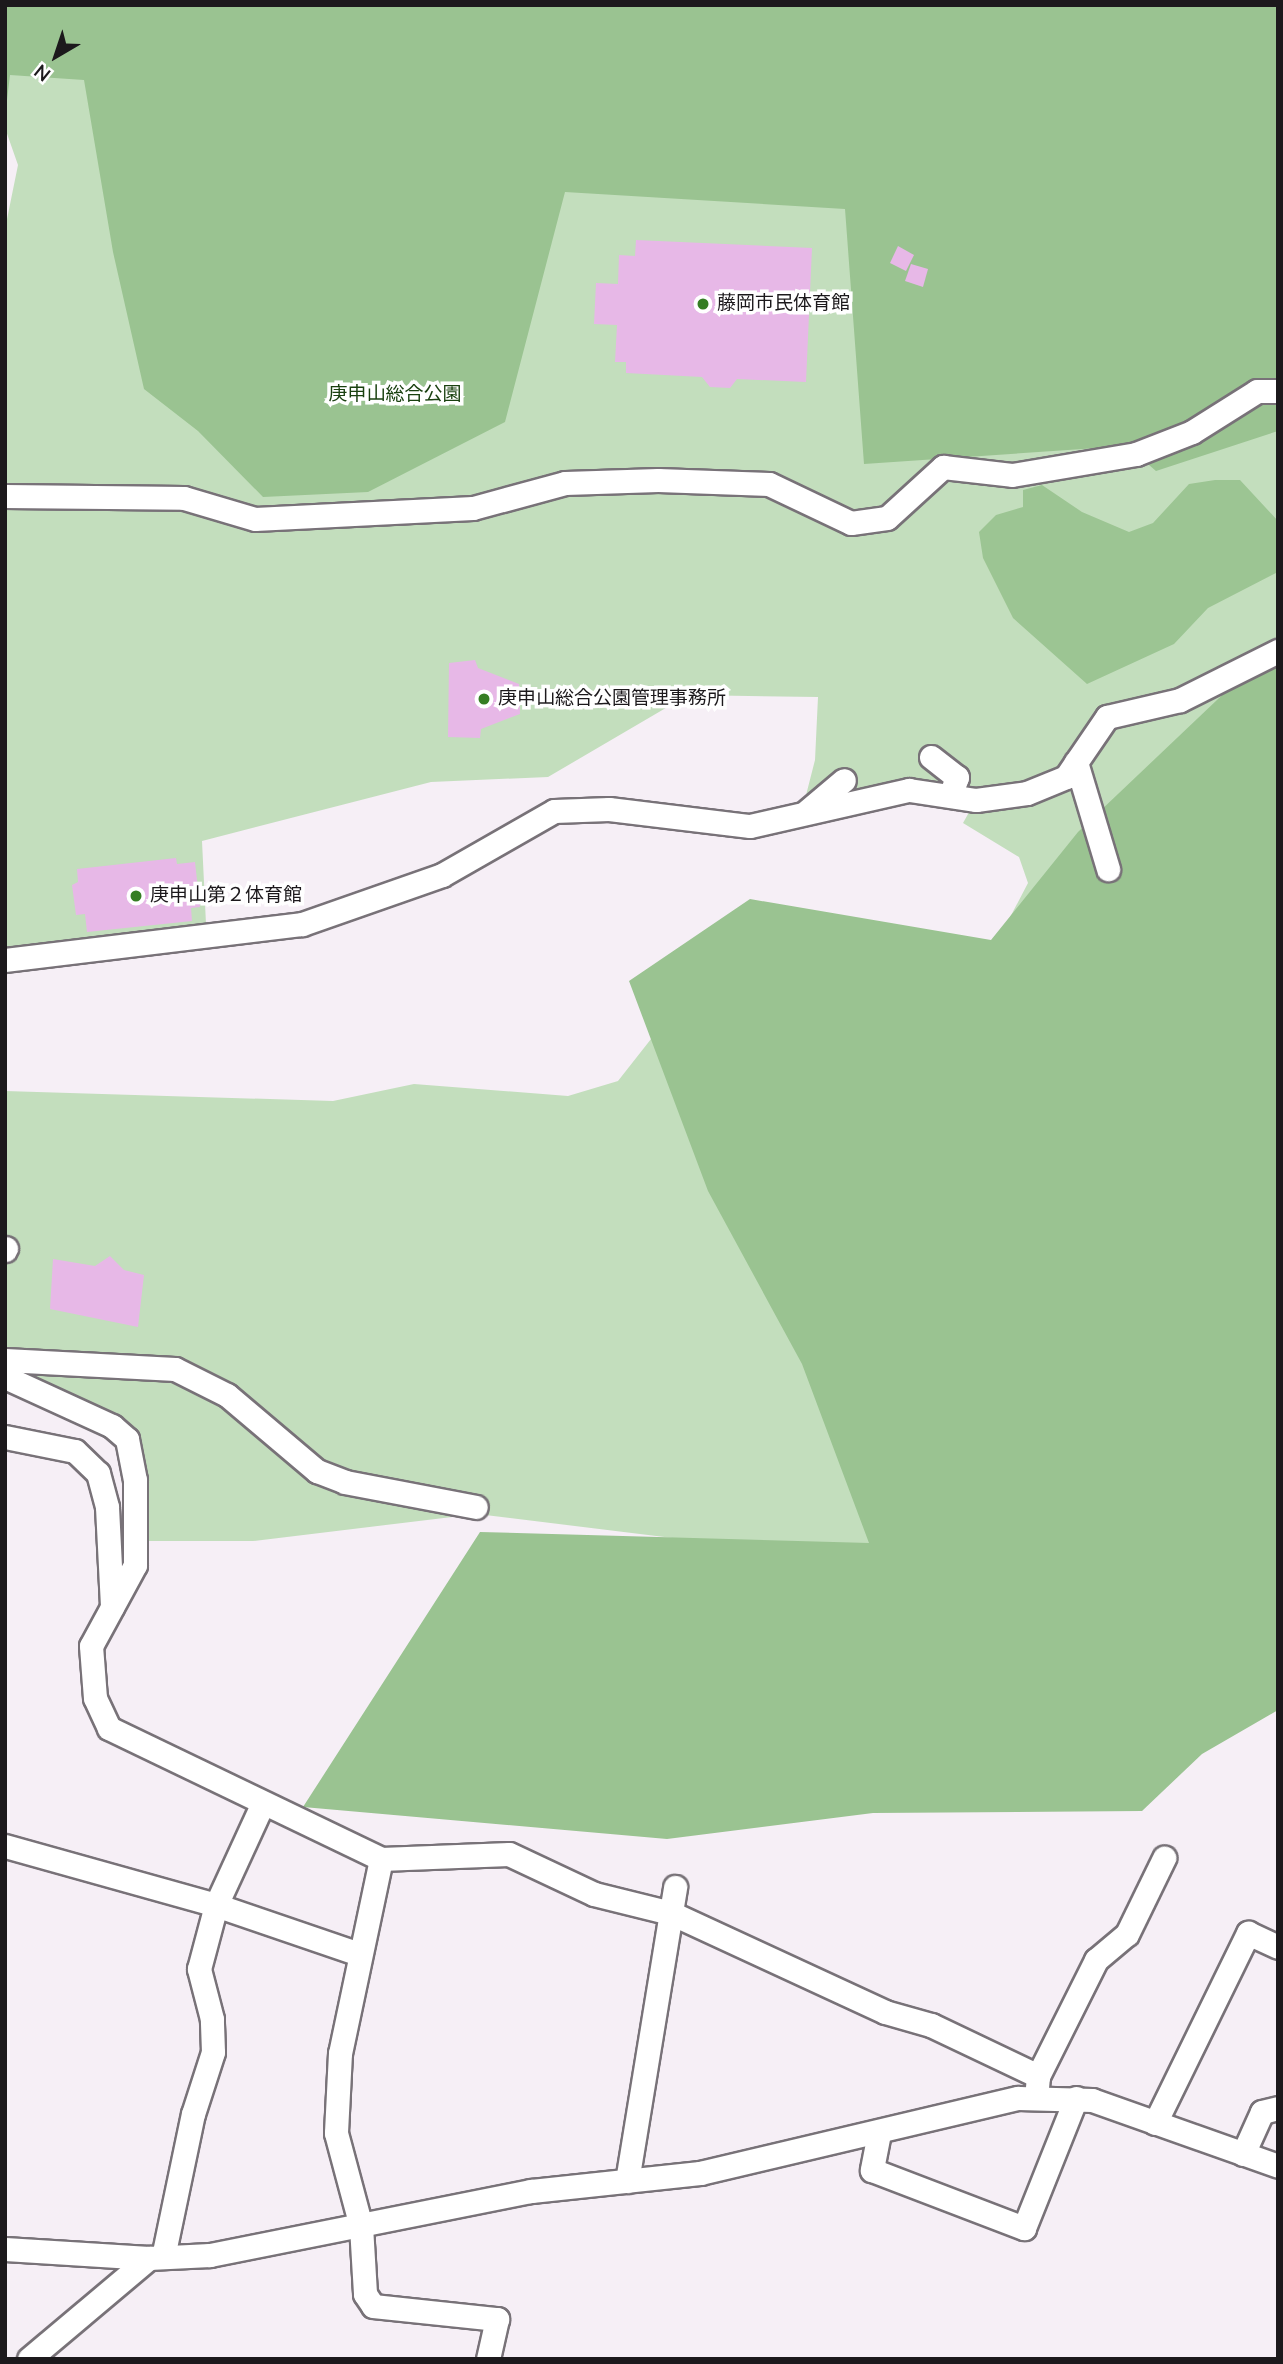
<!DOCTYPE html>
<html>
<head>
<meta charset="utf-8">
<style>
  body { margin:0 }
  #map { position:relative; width:1283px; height:2364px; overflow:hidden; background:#f6eff6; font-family:"Nunito Sans","Noto Sans JP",sans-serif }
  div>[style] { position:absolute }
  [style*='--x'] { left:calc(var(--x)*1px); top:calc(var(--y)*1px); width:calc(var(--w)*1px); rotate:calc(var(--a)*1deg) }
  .green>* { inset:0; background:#c3debd }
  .forest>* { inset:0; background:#9ac391 }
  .water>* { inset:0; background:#9cc593 }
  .building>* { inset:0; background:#e7b8e7 }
  .roads { filter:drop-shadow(2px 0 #787278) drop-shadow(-2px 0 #787278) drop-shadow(0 2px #787278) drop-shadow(0 -2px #787278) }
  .minor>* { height:23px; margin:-11.5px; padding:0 11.5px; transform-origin:11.5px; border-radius:11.5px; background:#fff }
  .dots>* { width:19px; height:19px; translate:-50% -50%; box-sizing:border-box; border:4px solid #fff; border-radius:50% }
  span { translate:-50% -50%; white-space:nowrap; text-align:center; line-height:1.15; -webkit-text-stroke:7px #fff; paint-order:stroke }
  .poi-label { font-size:19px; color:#1c191c }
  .left { translate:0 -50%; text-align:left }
  .park-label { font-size:19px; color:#1a4110 }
  .frame { position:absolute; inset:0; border:7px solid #1c191c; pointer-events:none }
  .north { position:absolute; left:21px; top:21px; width:70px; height:70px; -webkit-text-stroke:5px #fff; paint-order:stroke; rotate:219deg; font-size:19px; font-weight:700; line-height:28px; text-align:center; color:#1c191c }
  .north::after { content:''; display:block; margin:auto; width:24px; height:32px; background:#1c191c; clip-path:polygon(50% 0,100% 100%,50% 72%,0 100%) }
</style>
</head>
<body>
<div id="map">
  <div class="green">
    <i style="clip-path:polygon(5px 5px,1278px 5px,1278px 1429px,828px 1557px,477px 1514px,253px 1541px,149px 1541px,143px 1449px,111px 1417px,5px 1365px,5px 1091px,333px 1101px,414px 1084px,568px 1096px,618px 1081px,754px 908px,996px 944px,1028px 883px,1019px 857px,963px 823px,972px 807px,914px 782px,803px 807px,815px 760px,818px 697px,688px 695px,548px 777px,431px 782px,202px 841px,206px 924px,5px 955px,5px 229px,18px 165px,5px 128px)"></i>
  </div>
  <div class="forest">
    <i style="clip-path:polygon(5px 5px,1278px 5px,1278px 431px,1156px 471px,1127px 446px,864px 464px,845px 209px,565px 192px,505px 422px,368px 492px,263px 497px,198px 431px,144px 389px,113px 252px,84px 80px,10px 75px,5px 117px)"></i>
    <i style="clip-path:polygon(1278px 642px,1278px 1710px,1202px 1754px,1142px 1811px,873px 1813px,667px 1839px,303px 1807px,480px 1532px,869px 1543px,802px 1364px,708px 1191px,629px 981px,750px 899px,991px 940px,1078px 832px)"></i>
  </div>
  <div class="water">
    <i style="clip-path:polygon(1215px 480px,1240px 480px,1278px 521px,1278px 572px,1208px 608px,1174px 644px,1087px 684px,1013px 618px,983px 558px,979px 532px,996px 515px,1023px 507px,1023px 490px,1042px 485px,1082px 512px,1129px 532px,1153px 523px,1189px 484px)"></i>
  </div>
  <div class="building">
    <i style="clip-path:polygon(636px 240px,812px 248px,806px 382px,737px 379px,730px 388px,710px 387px,702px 377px,626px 373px,626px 362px,615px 362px,617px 325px,594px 324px,596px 283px,618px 284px,619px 255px,635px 256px)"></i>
    <i style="clip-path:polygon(898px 246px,914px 255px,906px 271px,890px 263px)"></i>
    <i style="clip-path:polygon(911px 264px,928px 269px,923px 287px,905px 281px)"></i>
    <i style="clip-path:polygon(475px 660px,478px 668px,519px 684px,520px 714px,481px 729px,480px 738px,448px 737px,449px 663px)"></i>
    <i style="clip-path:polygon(176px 858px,177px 864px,195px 862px,200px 907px,191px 908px,192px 921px,87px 932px,85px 914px,76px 915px,72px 885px,78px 882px,77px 869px)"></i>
    <i style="clip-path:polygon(110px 1256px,124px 1270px,144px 1275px,138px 1327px,50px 1309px,53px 1259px,95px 1266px)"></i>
  </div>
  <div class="roads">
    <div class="minor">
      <i style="--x:5;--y:496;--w:179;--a:0.6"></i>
      <i style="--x:184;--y:498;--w:74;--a:16.5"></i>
      <i style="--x:255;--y:519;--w:218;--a:-2.9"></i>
      <i style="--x:473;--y:508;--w:95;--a:-15.2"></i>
      <i style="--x:565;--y:483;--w:93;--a:-1.8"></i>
      <i style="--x:658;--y:480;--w:111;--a:2.1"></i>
      <i style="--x:769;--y:484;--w:91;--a:25.4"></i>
      <i style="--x:851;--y:523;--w:36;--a:-8"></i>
      <i style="--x:887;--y:518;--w:76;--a:-42.3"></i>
      <i style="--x:943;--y:467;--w:69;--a:6.6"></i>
      <i style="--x:1012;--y:475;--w:126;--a:-9.6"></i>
      <i style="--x:1136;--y:454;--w:60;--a:-21.4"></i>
      <i style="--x:1192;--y:432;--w:77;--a:-32.2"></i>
      <i style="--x:1257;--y:391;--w:21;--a:0"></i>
      <i style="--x:931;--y:757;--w:33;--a:38"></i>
      <i style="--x:957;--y:777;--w:20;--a:110"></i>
      <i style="--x:1076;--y:762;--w:112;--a:73.3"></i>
      <i style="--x:807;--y:811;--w:48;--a:-40"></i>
      <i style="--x:5;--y:960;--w:299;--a:-6.9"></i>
      <i style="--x:302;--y:924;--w:148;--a:-19.3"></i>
      <i style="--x:442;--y:875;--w:129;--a:-29.7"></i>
      <i style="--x:554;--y:811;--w:55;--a:-2.1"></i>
      <i style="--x:609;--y:809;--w:142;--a:6.9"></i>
      <i style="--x:750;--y:826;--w:163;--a:-12.8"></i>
      <i style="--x:909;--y:790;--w:68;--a:8.5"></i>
      <i style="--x:976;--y:800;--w:51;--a:-7.8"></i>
      <i style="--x:1027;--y:793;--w:42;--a:-22.3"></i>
      <i style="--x:1066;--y:777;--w:73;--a:-55.7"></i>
      <i style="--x:1107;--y:717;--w:75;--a:-13.1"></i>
      <i style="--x:1180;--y:700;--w:110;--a:-26.6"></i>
      <i style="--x:5;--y:1250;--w:2;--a:-63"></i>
      <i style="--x:5;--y:1360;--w:170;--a:3"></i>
      <i style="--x:175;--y:1369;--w:58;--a:26.6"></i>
      <i style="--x:227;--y:1395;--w:118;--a:40.2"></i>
      <i style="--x:317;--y:1471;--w:30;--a:21"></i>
      <i style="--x:345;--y:1482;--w:133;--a:10.8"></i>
      <i style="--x:5;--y:1377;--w:118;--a:24.6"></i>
      <i style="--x:112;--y:1426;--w:20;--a:41"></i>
      <i style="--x:127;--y:1439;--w:42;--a:79"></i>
      <i style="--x:135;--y:1480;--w:85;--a:90"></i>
      <i style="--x:135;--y:1565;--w:92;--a:118.5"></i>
      <i style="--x:91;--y:1646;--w:52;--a:85.6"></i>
      <i style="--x:95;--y:1698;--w:33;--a:65"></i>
      <i style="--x:109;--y:1728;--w:302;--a:25.7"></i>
      <i style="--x:381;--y:1859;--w:198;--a:101.9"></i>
      <i style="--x:340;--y:2053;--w:80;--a:92.9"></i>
      <i style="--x:336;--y:2133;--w:96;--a:75"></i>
      <i style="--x:361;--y:2226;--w:68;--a:86.6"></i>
      <i style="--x:365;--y:2294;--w:14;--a:56"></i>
      <i style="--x:373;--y:2306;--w:125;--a:6"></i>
      <i style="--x:497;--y:2319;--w:41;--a:102.7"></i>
      <i style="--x:5;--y:1437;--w:71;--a:11.3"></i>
      <i style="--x:75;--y:1451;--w:32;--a:44"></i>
      <i style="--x:98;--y:1473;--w:35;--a:75"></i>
      <i style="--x:107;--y:1507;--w:100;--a:87.1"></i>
      <i style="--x:5;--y:1846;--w:219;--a:15.6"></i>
      <i style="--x:216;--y:1905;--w:151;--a:18.9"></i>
      <i style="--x:381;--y:1859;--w:128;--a:-2.2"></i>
      <i style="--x:509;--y:1854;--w:94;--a:25.2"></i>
      <i style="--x:594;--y:1894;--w:79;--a:13.9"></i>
      <i style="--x:671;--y:1913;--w:236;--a:24.8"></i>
      <i style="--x:885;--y:2012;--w:48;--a:15.8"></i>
      <i style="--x:931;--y:2025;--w:119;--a:25.5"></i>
      <i style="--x:1038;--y:2076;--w:21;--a:95"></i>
      <i style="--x:1038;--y:2076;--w:130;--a:-63.4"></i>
      <i style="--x:1096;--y:1960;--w:40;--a:-40"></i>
      <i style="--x:1127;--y:1934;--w:85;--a:-64"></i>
      <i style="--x:1155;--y:2123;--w:212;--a:-63.9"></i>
      <i style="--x:1248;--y:1933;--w:33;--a:25"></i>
      <i style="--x:879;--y:2133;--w:38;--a:101"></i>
      <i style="--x:872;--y:2170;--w:163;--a:20.9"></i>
      <i style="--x:1024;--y:2228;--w:140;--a:-68.2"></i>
      <i style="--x:1243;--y:2154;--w:46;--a:-65.7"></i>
      <i style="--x:1262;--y:2112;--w:16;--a:-14"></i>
      <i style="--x:627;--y:2181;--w:298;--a:-80.7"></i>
      <i style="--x:5;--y:2249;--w:144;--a:3.6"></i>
      <i style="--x:149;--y:2258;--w:61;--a:-2.8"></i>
      <i style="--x:210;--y:2255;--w:327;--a:-11.3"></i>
      <i style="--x:531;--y:2191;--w:170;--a:-6.1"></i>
      <i style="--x:700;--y:2173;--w:327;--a:-13.3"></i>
      <i style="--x:1018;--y:2098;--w:74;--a:1.5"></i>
      <i style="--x:1092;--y:2100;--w:197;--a:19.5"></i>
      <i style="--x:163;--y:2257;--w:146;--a:-78.2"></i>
      <i style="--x:193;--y:2114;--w:65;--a:-72.1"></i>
      <i style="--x:213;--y:2052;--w:33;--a:-92"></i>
      <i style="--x:212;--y:2019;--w:52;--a:-104.6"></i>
      <i style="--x:199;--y:1969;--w:66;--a:-75.1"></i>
      <i style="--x:216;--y:1905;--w:110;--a:-65.3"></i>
      <i style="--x:29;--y:2359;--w:157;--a:-40.1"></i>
    </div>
  </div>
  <div class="dots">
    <i style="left:703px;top:304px;background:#357d23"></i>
    <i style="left:484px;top:699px;background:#357d23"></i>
    <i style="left:136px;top:896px;background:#357d23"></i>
  </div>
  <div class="poi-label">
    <span class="left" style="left:717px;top:304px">藤岡市民体育館</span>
    <span class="left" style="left:498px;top:699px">庚申山総合公園管理事務所</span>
    <span class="left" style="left:150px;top:896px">庚申山第２体育館</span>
  </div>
  <div class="park-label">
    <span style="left:395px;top:395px">庚申山総合公園</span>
  </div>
  <div class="frame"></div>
  <div class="north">N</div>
</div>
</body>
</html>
